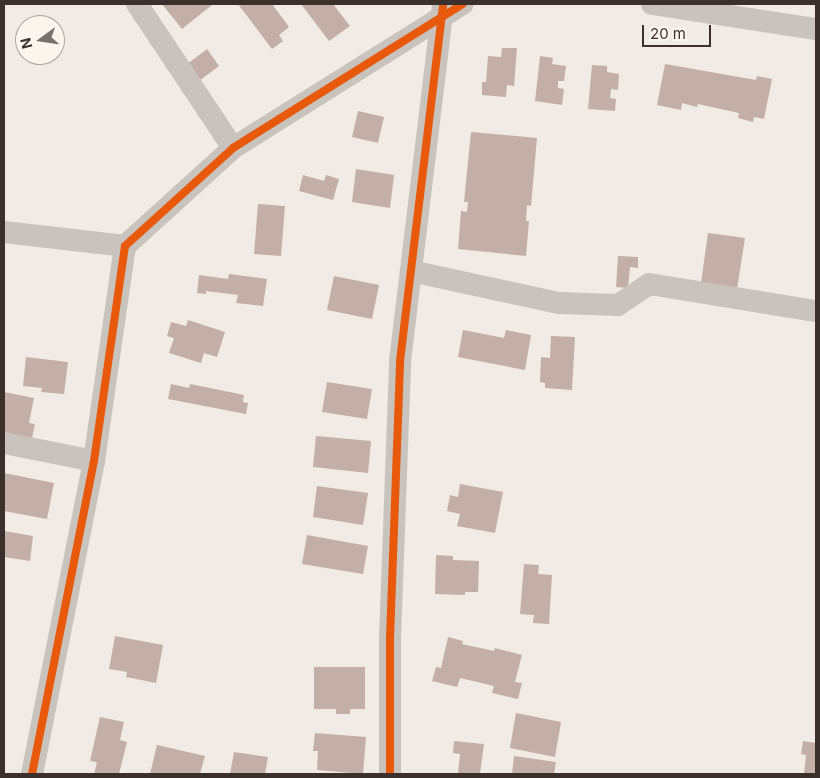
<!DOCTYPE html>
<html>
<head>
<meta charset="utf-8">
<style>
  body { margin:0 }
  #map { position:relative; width:820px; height:778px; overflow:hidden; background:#f0ebe5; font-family:Inter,sans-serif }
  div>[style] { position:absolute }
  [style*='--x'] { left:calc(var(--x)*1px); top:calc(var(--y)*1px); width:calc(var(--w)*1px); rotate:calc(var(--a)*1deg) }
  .building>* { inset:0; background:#c3afa7 }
  .minor>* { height:22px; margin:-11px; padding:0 11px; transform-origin:11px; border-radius:11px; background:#c9c3be }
  .cycleway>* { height:8px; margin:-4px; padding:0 4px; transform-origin:4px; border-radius:4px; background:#e8590c }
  span { translate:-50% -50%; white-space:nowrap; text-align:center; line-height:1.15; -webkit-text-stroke:4px #fbf5ee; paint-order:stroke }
  .frame { position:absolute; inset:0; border:5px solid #3b302b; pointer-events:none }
  .north { position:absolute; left:15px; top:15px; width:50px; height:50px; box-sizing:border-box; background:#fbf5ee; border:1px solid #aea6a0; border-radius:50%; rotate:256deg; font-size:14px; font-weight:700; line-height:20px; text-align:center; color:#3b302b }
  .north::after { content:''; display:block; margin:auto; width:18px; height:22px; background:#7a716c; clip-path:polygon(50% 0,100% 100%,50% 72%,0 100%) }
  .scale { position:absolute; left:642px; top:25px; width:69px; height:22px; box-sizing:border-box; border:2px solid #3b302b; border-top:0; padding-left:6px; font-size:15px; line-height:18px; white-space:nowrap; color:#3b302b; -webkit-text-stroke:4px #fbf5ee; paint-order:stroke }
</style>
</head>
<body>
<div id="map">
  <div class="building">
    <i style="clip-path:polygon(162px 4px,211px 4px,212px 5px,182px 29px)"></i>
    <i style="clip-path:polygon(238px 4px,272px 4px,289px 27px,279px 35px,283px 41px,272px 49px)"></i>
    <i style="clip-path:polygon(301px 4px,333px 4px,350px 26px,329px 41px)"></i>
    <i style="clip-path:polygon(502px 48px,517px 48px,514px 86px,507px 85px,506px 97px,482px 95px,482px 82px,486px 82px,488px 56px,501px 57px)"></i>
    <i style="clip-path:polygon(207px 49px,219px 66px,199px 81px,186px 65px)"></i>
    <i style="clip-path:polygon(540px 56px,553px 58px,552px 64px,566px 66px,564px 81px,558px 81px,558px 88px,564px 89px,562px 105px,535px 101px)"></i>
    <i style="clip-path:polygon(665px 64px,756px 80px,757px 76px,772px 79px,764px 119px,754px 117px,753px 122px,738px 118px,739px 113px,698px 104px,697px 107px,682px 103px,681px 110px,657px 105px)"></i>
    <i style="clip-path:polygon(592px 65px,607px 66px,607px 72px,619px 74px,618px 90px,611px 89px,610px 98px,616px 99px,615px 111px,588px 109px)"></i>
    <i style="clip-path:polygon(358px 111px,384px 117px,378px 143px,352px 137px)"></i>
    <i style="clip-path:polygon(471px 132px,537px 138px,531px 206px,527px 205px,526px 221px,529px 221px,526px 256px,458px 249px,461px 211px,467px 212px,468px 202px,464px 202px)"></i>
    <i style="clip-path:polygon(356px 169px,394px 175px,390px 208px,352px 202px)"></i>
    <i style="clip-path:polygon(303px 175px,324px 181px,326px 175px,339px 179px,333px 200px,299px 191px)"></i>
    <i style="clip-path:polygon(258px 204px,285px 206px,281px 256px,254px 254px)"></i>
    <i style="clip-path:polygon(708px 233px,745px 238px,737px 289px,701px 283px)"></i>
    <i style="clip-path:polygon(618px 256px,638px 257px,638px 268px,630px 267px,628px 288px,616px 287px)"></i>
    <i style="clip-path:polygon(229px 274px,267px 279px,263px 306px,236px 303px,238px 295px,206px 291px,206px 294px,197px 293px,199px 275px,228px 279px)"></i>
    <i style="clip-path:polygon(334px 276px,379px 285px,372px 319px,327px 310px)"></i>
    <i style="clip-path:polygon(188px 320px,225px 332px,217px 357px,204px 353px,201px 363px,169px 353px,174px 338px,167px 336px,171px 322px,186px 326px)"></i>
    <i style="clip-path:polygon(463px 330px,504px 338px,506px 330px,531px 335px,525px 370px,458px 357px)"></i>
    <i style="clip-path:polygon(551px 336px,575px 337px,572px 390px,545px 388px,545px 383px,540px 382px,541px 357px,550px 358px)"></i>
    <i style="clip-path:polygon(26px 357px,68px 362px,64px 394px,41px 392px,42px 388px,23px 386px)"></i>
    <i style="clip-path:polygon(327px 382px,372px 389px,367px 419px,322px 412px)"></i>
    <i style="clip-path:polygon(171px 384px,189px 388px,190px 384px,244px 395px,243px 402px,248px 403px,246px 414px,168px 399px)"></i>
    <i style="clip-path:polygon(4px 392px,34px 398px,29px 423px,35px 424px,32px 438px,4px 433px)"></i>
    <i style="clip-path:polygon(316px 436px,371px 441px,368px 473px,313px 467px)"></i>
    <i style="clip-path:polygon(4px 473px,54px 483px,47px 519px,4px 511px)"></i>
    <i style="clip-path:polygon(460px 484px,503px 492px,495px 533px,457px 526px,460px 514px,447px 511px,450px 495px,458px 497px)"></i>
    <i style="clip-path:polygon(317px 486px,368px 493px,363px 525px,313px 517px)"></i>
    <i style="clip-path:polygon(4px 531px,33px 536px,30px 561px,4px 557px)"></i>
    <i style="clip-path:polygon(307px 535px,368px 546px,363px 574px,302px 564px)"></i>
    <i style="clip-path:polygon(436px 555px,453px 556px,453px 560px,479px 561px,478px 592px,465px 592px,465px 595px,435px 594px)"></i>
    <i style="clip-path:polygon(524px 564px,539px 565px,538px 574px,552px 575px,549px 624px,533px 623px,534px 615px,520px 614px)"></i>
    <i style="clip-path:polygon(115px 636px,163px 645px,156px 683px,126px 677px,127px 672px,109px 669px)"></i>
    <i style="clip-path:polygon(448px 637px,463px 641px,462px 644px,494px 651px,495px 648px,522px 655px,515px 682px,522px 683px,518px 699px,492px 693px,494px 686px,460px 678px,457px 687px,432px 681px,436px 667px,441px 668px)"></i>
    <i style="clip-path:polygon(314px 667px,365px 667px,365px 709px,350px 709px,350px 714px,336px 714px,336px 709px,314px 709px)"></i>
    <i style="clip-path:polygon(516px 713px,561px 722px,555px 757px,510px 748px)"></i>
    <i style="clip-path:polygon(100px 717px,124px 722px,120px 740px,127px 742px,119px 774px,94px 774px,97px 762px,90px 761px)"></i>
    <i style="clip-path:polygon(315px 733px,366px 737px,363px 774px,317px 770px,318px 751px,313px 751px)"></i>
    <i style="clip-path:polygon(454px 741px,484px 744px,480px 774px,458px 774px,460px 754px,453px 753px)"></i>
    <i style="clip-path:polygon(803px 741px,816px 743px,816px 774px,804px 774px,806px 755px,801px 754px)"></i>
    <i style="clip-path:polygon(157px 745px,205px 756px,200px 774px,150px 774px)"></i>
    <i style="clip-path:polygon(234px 752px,268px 757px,265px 774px,230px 774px)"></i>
    <i style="clip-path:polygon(514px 756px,556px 762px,554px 774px,512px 774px)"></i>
  </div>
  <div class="minor">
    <i style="--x:137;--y:4;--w:173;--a:56.3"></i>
    <i style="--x:652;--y:4;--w:166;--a:8.7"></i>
    <i style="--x:4;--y:232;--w:122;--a:6.6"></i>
    <i style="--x:411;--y:271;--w:151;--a:12.2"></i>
    <i style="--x:559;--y:303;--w:59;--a:1.9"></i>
    <i style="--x:618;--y:305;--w:37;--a:-34"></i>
    <i style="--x:649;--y:284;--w:169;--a:9.2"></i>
    <i style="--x:4;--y:443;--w:92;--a:11.3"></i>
    <i style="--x:32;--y:774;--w:319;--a:-78.8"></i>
    <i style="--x:94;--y:461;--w:217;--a:-81.8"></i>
    <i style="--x:125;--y:246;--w:146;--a:-42.2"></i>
    <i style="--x:233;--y:148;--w:271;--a:-32.1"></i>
    <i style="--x:390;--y:774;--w:136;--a:-90"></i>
    <i style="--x:390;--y:638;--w:277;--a:-87.9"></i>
    <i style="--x:400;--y:361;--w:357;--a:-83.1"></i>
  </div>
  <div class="cycleway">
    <i style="--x:32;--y:774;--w:319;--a:-78.8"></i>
    <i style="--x:94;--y:461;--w:217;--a:-81.8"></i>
    <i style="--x:125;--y:246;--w:146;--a:-42.2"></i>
    <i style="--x:233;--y:148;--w:271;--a:-32.1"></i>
    <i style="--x:390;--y:774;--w:136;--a:-90"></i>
    <i style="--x:390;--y:638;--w:277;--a:-87.9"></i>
    <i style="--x:400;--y:361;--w:360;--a:-83.1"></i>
  </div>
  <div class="frame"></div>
  <div class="north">N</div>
  <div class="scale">20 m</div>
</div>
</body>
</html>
